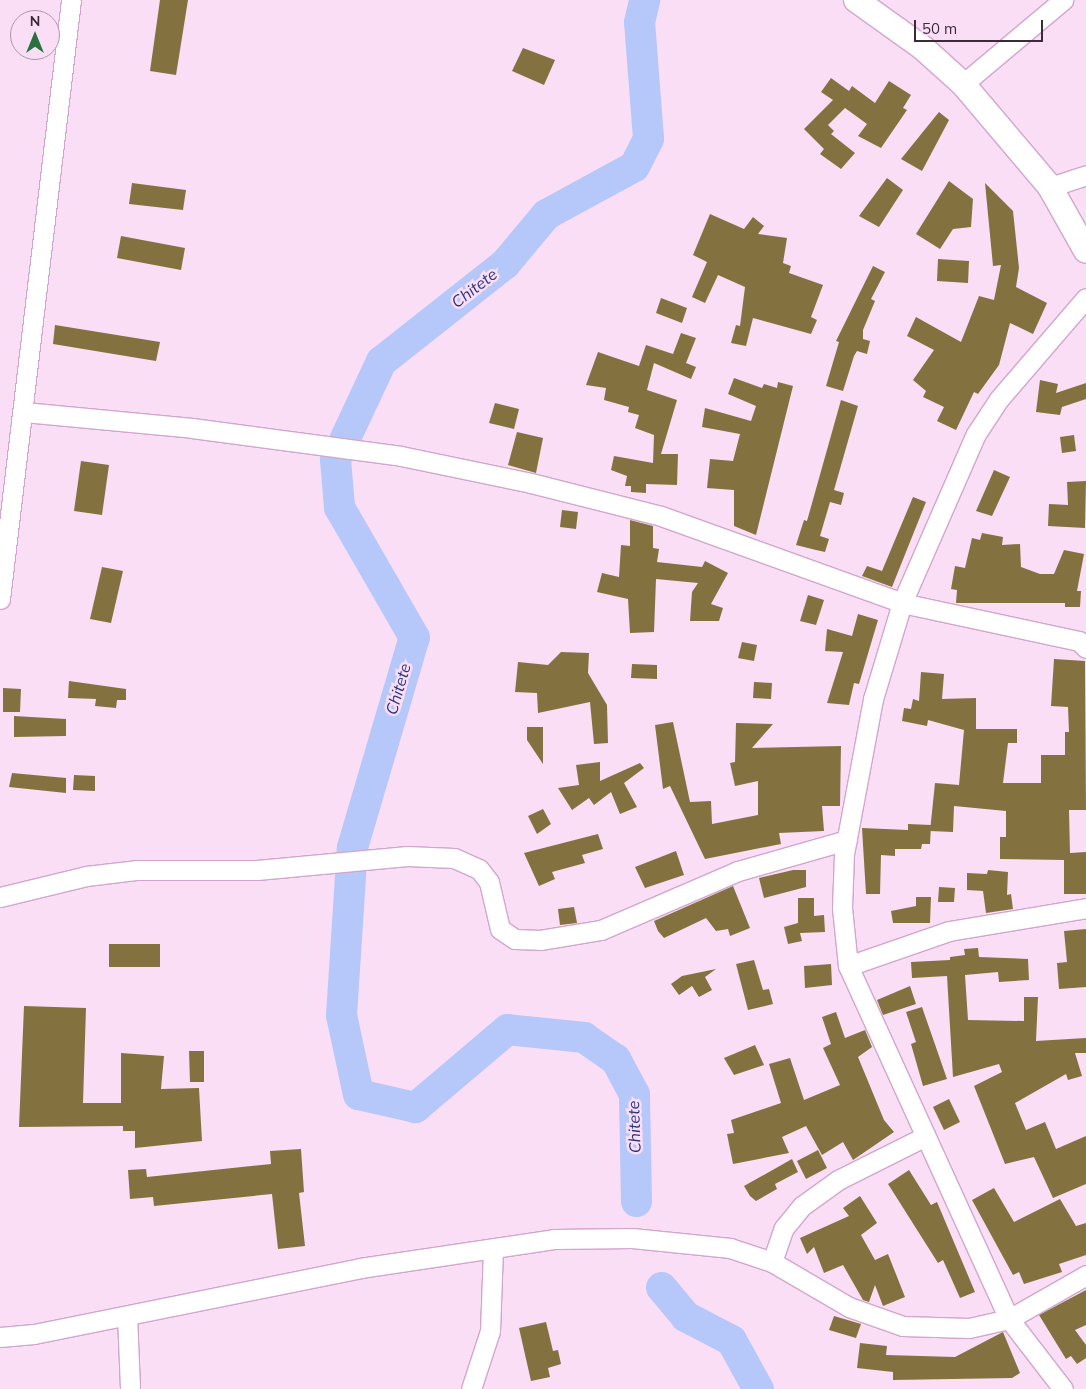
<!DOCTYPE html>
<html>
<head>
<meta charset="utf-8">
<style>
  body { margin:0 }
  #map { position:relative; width:1086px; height:1389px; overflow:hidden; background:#fadef6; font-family:Mulish,sans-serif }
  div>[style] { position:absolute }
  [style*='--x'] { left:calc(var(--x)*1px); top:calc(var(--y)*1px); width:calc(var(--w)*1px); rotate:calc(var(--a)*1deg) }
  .river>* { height:31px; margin:-15.5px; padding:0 15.5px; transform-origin:15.5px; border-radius:15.5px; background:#b6c7fa }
  .building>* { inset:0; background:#83723f }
  .roads { filter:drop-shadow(1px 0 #d2a6cc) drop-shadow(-1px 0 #d2a6cc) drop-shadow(0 1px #d2a6cc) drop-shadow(0 -1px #d2a6cc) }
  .minor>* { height:19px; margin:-9.5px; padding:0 9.5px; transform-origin:9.5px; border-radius:9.5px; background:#fff }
  .major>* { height:24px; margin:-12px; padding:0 12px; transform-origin:12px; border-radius:12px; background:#fff }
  span { translate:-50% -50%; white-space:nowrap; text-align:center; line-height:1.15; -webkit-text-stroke:5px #fadef6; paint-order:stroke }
  .water-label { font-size:16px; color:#28367f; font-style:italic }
  .north { position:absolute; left:10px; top:10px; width:50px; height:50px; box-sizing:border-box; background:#fadef6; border:1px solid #ae96aa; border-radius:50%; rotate:0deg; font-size:14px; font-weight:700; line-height:20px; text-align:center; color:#3c2a39 }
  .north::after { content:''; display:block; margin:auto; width:18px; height:22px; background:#297240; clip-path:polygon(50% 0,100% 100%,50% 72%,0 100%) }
  .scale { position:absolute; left:914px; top:20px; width:129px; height:22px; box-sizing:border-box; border:2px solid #3c2a39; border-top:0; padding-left:6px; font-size:15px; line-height:18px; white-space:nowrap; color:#3c2a39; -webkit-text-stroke:4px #fadef6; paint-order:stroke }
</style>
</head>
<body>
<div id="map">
  <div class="river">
    <i style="--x:636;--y:1201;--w:107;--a:-91.1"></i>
    <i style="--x:634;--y:1094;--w:40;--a:-118"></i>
    <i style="--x:615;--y:1059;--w:38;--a:-145"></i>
    <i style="--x:584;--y:1037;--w:77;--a:-174.1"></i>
    <i style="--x:507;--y:1029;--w:121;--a:139.7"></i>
    <i style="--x:415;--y:1107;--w:58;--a:-167.2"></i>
    <i style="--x:358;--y:1094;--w:81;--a:-102.1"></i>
    <i style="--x:341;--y:1015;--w:168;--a:-86.3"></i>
    <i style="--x:352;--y:847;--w:219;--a:-73.6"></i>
    <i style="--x:414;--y:637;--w:150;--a:-120"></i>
    <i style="--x:339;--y:507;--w:48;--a:-94.8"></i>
    <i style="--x:335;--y:459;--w:108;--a:-64.9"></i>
    <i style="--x:381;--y:361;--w:158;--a:-38.3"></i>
    <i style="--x:505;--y:263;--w:64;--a:-50.1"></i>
    <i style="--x:546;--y:214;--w:100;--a:-28.6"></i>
    <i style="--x:634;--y:166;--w:31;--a:-63"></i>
    <i style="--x:648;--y:138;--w:116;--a:-94.4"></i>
    <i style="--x:639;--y:22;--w:23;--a:-77"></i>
    <i style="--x:661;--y:1287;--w:38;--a:50"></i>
    <i style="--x:685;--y:1316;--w:52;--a:27.6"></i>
    <i style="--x:731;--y:1340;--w:56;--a:61.1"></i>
  </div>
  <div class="building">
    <i style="clip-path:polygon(160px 0,188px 0,176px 75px,150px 71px)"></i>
    <i style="clip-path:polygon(523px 48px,555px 60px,544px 85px,512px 71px)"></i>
    <i style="clip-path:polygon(831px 78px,849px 91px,852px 86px,875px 103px,889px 81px,911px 95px,903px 108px,907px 110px,881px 148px,858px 136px,867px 124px,845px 108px,828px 125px,834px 131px,831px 134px,855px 153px,841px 169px,820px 154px,824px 149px,804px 129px,833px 100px,821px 92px)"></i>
    <i style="clip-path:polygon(939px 112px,949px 120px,922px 171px,901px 159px)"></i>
    <i style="clip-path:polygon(887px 178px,903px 190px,879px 227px,859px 216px)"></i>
    <i style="clip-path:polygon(949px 181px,973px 199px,971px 227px,953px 229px,940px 249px,916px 234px)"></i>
    <i style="clip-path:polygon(132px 183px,186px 190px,183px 210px,129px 204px)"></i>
    <i style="clip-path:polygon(985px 183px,1013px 211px,1019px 268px,1016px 287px,1047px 303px,1033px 334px,1010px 323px,999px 365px,978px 394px,974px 392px,956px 430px,937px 421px,944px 407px,923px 397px,926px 391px,913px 380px,934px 350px,907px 336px,916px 317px,961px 342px,979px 296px,994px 300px,1001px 265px,993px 266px)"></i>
    <i style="clip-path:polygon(710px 214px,744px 229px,753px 217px,764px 226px,758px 234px,787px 238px,783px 263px,791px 266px,789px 273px,823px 285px,811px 317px,817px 320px,811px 334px,753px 318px,746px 346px,731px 343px,736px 325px,740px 326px,745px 287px,718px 275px,705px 303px,692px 297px,707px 262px,693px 255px)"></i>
    <i style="clip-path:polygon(121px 236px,185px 248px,181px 270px,117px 258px)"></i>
    <i style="clip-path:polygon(938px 259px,969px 261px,968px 283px,937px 281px)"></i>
    <i style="clip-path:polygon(873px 266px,885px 272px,871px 299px,875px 301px,863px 330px,863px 339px,870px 341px,867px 354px,857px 351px,854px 356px,843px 391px,826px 386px,839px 342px,836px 341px)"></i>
    <i style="clip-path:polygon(661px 298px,687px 308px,682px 323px,656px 313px)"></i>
    <i style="clip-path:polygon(55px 325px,160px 342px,156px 361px,53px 344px)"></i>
    <i style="clip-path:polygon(681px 333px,696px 338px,686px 363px,696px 367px,691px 379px,654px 363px,647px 390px,677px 400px,661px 454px,678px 454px,677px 485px,646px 484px,646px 493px,631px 492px,631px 486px,625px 486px,627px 476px,611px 470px,614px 456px,653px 463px,654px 435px,635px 428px,639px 415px,628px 412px,629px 407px,604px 400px,606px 388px,586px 385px,598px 352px,639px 366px,646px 345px,673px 354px)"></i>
    <i style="clip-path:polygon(734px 378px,762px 388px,764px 384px,777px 388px,778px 382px,793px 386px,756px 535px,734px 526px,734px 490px,707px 488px,710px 459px,733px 461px,740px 434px,702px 427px,705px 408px,751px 421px,756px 406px,728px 394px)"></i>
    <i style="clip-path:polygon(1040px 380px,1058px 384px,1056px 393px,1086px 383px,1086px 399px,1062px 407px,1060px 415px,1036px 412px)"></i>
    <i style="clip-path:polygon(841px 400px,858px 406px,834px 490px,844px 493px,841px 505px,830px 502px,820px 536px,829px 539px,825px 552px,816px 550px,796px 545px,804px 520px,807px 521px)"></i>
    <i style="clip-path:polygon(495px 403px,519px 409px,514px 429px,489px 423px)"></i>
    <i style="clip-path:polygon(517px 432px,543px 438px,536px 473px,508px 465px)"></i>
    <i style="clip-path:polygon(1074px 435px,1076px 451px,1062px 453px,1060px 437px)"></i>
    <i style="clip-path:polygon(81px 461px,109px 465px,102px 515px,74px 511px)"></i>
    <i style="clip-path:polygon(994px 470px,1010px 477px,992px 516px,976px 511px)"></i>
    <i style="clip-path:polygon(1086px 481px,1085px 528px,1048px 526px,1049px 504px,1068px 505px,1067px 482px)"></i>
    <i style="clip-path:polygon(913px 497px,926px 502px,892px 587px,862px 576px,867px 566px,882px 571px)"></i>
    <i style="clip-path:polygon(562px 510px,578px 512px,576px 529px,560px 527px)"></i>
    <i style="clip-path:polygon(630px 520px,653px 526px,653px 548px,659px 549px,657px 562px,702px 567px,705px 561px,728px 573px,711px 604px,723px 608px,719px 621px,690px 621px,692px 592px,698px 583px,656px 579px,654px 632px,630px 633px,628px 599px,597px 592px,602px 573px,619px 577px,621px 545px,630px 546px)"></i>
    <i style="clip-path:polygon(982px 533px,1003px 537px,1002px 545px,1020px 544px,1021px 567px,1040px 574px,1054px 574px,1064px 550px,1084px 554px,1077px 591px,1081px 591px,1080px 607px,1065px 607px,1065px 603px,956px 603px,957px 590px,951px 589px,955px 566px,965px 568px,972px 538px,980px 540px)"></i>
    <i style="clip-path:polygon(102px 567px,123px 571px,111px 623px,90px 619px)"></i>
    <i style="clip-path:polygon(808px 595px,824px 600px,816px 625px,800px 621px)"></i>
    <i style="clip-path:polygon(858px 614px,878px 620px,859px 684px,854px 683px,849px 705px,827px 703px,843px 652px,825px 651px,827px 629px,852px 636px)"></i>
    <i style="clip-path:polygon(742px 642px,757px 645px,754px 661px,738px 658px)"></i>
    <i style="clip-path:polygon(561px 652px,589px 653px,588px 673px,607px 705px,608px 743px,594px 744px,590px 702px,538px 713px,537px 693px,515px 692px,518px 662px,548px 665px)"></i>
    <i style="clip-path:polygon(1054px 659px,1085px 661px,1086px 810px,1069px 810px,1070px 853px,1086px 852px,1086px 894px,1064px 894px,1064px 860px,1000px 859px,1000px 837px,1006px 837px,1006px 811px,954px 806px,953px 832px,930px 831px,935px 783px,959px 785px,964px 730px,928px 720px,927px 726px,902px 721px,904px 708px,911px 709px,913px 699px,919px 701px,921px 672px,944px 674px,942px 699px,976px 698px,976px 729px,1017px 729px,1017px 743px,1008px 743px,1003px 783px,1041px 783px,1041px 755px,1065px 755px,1065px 732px,1069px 732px,1068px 707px,1051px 706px)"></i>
    <i style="clip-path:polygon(632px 664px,657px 665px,657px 679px,631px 678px)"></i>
    <i style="clip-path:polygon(69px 681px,126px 689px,126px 700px,117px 700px,116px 708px,95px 706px,96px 699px,68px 698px)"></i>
    <i style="clip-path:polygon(754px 682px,772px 683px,771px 699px,753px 698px)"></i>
    <i style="clip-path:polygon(3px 688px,21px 689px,20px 712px,3px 712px)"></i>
    <i style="clip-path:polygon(14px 716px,66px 719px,66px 736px,14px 737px)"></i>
    <i style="clip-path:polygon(673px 722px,690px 802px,711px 801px,712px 824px,758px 815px,758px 781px,735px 786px,730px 763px,735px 762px,736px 723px,773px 724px,752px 748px,841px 746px,840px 806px,822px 806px,824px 831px,779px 833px,781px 844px,705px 859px,670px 786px,663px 789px,655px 725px)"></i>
    <i style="clip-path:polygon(527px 727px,543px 727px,543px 764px,527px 740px)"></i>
    <i style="clip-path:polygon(600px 762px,600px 781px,640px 763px,644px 768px,624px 783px,637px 807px,620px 814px,611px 792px,594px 805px,589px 798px,572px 810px,558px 788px,579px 785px,576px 765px)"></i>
    <i style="clip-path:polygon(12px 773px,66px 778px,66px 793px,9px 787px)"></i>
    <i style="clip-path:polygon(74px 775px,95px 776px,95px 791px,73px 790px)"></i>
    <i style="clip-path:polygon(543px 809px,551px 824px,537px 834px,528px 816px)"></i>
    <i style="clip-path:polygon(908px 824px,931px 825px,930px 844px,922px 844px,921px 849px,895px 849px,895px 856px,881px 855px,880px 894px,866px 894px,862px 828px,908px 830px)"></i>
    <i style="clip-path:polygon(598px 834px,603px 849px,582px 855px,585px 863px,552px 872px,555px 879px,539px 886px,524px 853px)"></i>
    <i style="clip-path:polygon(676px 851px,684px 875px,645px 888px,635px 867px)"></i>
    <i style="clip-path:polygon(793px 870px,806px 870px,806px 887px,764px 898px,759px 878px)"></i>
    <i style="clip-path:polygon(988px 870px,1008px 872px,1007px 895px,1011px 894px,1013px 909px,986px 913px,983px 891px,967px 890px,967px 873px,987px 874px)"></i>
    <i style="clip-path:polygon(733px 886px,750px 928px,730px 936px,728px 929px,716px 931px,706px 918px,664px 938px,658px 931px,654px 921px)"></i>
    <i style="clip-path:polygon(939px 887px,955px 888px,954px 902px,938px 902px)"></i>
    <i style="clip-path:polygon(916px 897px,931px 897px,930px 923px,893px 923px,891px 911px,916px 906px)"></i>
    <i style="clip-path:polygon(798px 898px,814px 898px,814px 916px,824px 915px,825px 932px,800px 933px,802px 941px,788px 944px,784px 927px,798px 923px)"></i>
    <i style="clip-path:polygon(574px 907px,577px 923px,560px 925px,558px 909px)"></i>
    <i style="clip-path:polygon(1086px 929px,1086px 987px,1059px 989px,1057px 963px,1067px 962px,1064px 931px)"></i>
    <i style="clip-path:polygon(109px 944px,160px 944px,160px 967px,109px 967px)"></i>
    <i style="clip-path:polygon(978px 948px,979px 957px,1028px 959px,1029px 980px,999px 982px,998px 972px,965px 975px,968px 1020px,1024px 1021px,1024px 997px,1038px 997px,1036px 1041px,1086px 1038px,1086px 1053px,1075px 1053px,1082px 1076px,1068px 1080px,1066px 1074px,1015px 1103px,1026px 1130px,1045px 1122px,1056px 1149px,1086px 1136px,1086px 1184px,1053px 1198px,1034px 1157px,1005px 1164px,974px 1086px,1002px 1072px,999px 1064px,953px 1077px,947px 976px,912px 978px,911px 962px,950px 960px,950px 957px,965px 955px,964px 949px)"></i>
    <i style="clip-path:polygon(754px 960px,763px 990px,769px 989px,773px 1004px,748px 1010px,736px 964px)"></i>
    <i style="clip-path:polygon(831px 964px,832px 985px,805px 988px,804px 966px)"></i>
    <i style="clip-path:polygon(716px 969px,705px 977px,712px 990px,699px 997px,692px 986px,679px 995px,671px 984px,682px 976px)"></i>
    <i style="clip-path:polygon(910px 986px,916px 1004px,883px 1015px,877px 1000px)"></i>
    <i style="clip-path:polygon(24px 1006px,86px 1008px,83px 1103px,121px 1103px,121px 1053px,164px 1056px,161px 1089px,199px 1088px,202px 1141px,135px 1148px,135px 1131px,123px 1131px,123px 1126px,19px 1127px)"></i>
    <i style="clip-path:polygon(922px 1007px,947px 1079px,923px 1086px,911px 1044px,916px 1042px,906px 1012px)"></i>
    <i style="clip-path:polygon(836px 1012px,845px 1038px,865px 1030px,872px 1047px,858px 1057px,884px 1120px,894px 1132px,853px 1160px,843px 1142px,822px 1155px,806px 1126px,782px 1137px,789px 1153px,733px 1164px,727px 1134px,734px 1133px,731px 1120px,781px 1103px,769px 1064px,790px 1058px,804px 1100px,840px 1085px,823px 1048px,831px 1044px,822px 1017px)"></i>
    <i style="clip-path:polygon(755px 1045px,764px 1065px,734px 1075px,724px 1058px)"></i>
    <i style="clip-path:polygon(189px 1051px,204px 1051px,204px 1082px,190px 1082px)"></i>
    <i style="clip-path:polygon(949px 1099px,960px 1122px,944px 1130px,933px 1107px)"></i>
    <i style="clip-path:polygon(301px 1149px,304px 1192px,299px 1193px,305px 1246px,278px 1249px,272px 1194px,154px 1206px,153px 1197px,130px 1199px,128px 1170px,146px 1169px,147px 1177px,271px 1164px,270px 1151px)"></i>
    <i style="clip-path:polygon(818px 1150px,827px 1168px,806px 1179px,797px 1161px)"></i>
    <i style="clip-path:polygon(792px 1159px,798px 1172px,775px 1184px,777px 1189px,756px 1201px,750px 1196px,744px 1186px)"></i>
    <i style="clip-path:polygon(909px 1170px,931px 1205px,937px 1202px,975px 1292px,960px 1298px,943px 1260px,938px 1263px,888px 1184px)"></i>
    <i style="clip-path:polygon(994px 1188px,1014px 1222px,1060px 1199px,1076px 1226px,1086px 1223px,1086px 1255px,1059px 1264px,1062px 1272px,1024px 1284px,1019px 1272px,1013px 1275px,972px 1200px)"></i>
    <i style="clip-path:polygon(860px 1196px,877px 1223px,861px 1235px,875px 1260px,888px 1254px,905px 1297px,883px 1306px,875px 1285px,869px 1302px,863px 1300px,843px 1265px,824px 1273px,814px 1247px,807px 1254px,800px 1238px,849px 1216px,843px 1208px)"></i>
    <i style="clip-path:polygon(1086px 1290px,1086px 1325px,1075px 1330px,1086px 1345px,1086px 1358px,1077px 1364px,1071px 1356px,1066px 1359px,1039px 1315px)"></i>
    <i style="clip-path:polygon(834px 1316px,861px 1324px,856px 1338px,829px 1330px)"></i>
    <i style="clip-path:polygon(546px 1322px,553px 1351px,558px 1350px,561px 1364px,548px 1368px,550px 1377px,531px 1381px,519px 1328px)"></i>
    <i style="clip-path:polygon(1003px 1332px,1020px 1373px,1012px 1378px,893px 1380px,893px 1372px,857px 1368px,860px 1343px,887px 1346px,886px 1355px,955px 1357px)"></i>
  </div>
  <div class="roads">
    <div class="minor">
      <i style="--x:963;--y:84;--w:131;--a:-40"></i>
      <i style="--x:1050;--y:187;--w:38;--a:-18"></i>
      <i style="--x:24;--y:412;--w:169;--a:5.4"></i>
      <i style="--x:192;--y:428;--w:211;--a:7.6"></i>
      <i style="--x:401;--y:456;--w:133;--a:11.7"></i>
      <i style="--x:531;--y:483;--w:134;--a:14.2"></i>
      <i style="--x:661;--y:516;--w:256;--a:19.8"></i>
      <i style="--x:902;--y:603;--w:181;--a:12.1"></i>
      <i style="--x:1079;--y:641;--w:10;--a:45"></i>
      <i style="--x:0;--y:599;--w:603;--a:-83.24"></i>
      <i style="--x:0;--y:897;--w:89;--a:-13.7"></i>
      <i style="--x:86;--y:876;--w:50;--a:-6.8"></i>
      <i style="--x:136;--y:870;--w:121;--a:0"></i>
      <i style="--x:257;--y:870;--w:151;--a:-5.3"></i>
      <i style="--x:407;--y:856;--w:47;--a:2.4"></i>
      <i style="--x:454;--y:858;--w:27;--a:24"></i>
      <i style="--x:479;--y:869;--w:16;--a:52"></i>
      <i style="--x:489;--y:882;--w:48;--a:76.8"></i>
      <i style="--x:500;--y:929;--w:18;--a:34"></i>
      <i style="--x:515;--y:939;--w:25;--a:2"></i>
      <i style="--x:540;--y:940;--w:62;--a:-9.3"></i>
      <i style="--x:601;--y:930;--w:149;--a:-23.3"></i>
      <i style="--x:738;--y:871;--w:113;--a:-15.9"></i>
      <i style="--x:848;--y:966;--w:107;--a:-19.1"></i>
      <i style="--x:949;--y:931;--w:139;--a:-9.5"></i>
      <i style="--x:772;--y:1262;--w:36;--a:-71"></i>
      <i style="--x:784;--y:1228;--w:28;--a:-51"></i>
      <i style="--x:802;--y:1206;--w:44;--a:-35.8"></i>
      <i style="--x:838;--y:1180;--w:98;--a:-26.6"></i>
      <i style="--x:127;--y:1316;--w:73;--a:87.6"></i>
      <i style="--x:0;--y:1337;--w:34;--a:-5"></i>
      <i style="--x:34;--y:1334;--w:333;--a:-11.4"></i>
      <i style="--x:360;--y:1268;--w:196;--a:-8.5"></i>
      <i style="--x:554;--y:1239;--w:78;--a:-0.7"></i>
      <i style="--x:632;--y:1238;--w:99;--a:5.8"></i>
      <i style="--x:730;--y:1248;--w:44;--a:18.4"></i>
      <i style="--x:772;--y:1262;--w:89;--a:30.3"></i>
      <i style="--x:849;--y:1307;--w:57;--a:19.4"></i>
      <i style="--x:903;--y:1326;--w:66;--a:1.7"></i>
      <i style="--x:969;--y:1328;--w:41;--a:-12.7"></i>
      <i style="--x:1009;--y:1319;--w:89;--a:-29.7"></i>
      <i style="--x:471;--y:1389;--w:61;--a:-71.9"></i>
      <i style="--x:490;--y:1331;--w:81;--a:-87.9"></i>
      <i style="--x:1063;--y:1389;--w:88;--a:-127.6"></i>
      <i style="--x:1009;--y:1319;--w:388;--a:-114.5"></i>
      <i style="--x:848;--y:966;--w:58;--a:-95.9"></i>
      <i style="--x:842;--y:908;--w:54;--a:-87.9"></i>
      <i style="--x:844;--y:854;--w:158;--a:-79.4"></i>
      <i style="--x:873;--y:699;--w:100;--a:-73.2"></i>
      <i style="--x:902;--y:603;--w:184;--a:-66.4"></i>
      <i style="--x:976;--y:434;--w:42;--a:-56.7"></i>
      <i style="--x:999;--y:399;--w:133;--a:-49.3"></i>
    </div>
    <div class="major">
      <i style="--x:856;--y:0;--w:82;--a:35.6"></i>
      <i style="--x:923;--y:48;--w:54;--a:42"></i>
      <i style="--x:963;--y:84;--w:135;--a:49.8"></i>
      <i style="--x:1050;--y:187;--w:73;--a:60.6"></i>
    </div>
  </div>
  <div class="water-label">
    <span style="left:474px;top:288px;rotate:-38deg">Chitete</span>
    <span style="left:398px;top:689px;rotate:-74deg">Chitete</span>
    <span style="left:634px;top:1127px;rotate:-92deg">Chitete</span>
  </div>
  <div class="north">N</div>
  <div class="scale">50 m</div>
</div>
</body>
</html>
